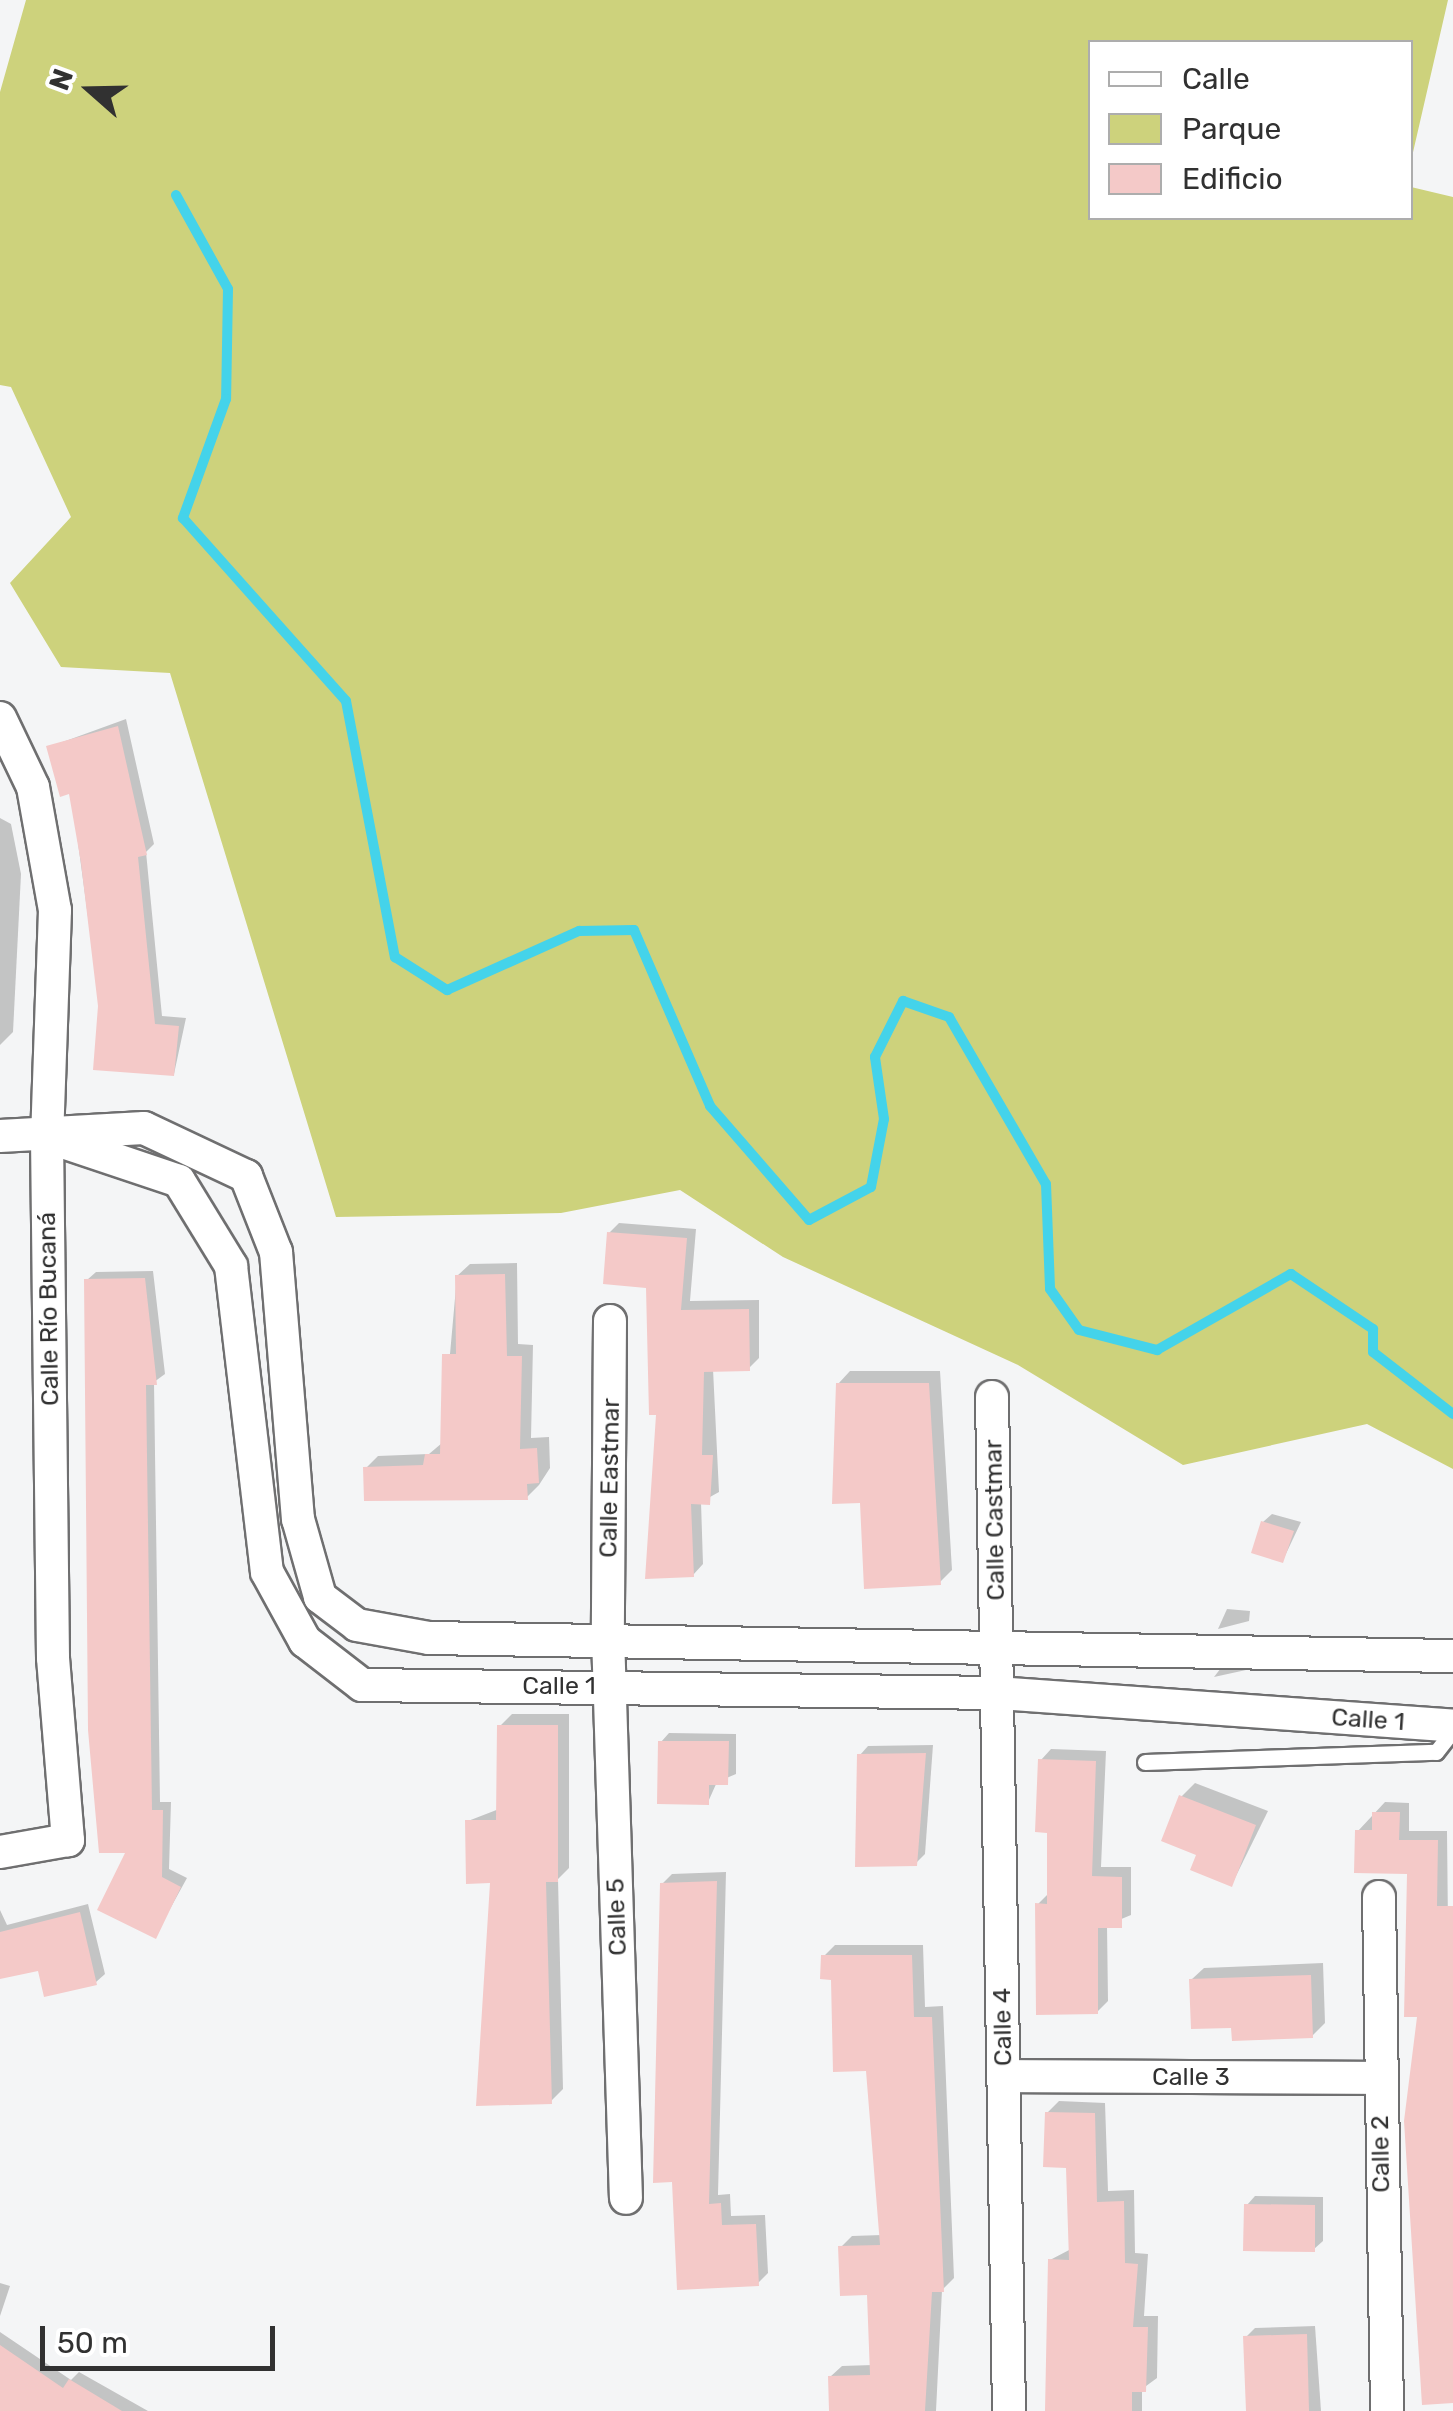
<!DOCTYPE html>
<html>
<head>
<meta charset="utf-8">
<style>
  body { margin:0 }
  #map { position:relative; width:1453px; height:2411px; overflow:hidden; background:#f4f5f6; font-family:Rubik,sans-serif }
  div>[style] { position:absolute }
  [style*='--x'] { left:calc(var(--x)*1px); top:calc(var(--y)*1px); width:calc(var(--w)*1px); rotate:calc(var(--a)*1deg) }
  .green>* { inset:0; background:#cdd27c }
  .shadow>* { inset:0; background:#0003 }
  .stream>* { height:10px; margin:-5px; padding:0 5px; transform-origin:5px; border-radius:5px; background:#44d3ea }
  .building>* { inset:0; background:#f4c9c8 }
  .roads { filter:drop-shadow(2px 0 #6f6f70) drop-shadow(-2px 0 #6f6f70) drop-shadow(0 2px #6f6f70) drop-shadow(0 -2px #6f6f70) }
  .service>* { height:15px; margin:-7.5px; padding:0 7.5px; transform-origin:7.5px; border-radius:7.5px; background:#fff }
  .minor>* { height:32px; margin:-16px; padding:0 16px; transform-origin:16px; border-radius:16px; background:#fff }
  span { translate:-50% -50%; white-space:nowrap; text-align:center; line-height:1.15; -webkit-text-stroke:8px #fff; paint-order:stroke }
  .street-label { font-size:25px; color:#313131 }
  .legend { position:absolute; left:1088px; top:40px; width:325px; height:180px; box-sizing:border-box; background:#fff; border:2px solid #adadad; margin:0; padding:12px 18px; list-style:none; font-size:30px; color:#313131 }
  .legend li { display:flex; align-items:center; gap:20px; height:50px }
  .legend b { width:50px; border:2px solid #adadad }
  .north { position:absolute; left:40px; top:40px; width:100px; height:100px; -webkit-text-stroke:8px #fff; paint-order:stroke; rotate:290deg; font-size:28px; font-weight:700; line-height:40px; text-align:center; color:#313131 }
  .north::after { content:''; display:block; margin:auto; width:35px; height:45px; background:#313131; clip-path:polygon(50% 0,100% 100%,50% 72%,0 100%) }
  .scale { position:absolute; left:40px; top:2326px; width:235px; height:45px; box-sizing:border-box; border:5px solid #313131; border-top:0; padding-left:12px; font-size:30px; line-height:35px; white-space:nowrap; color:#313131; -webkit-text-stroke:8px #fff; paint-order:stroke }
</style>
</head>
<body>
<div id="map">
  <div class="green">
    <i style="clip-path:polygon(26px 0,1448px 0,1411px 161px,1410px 42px,1090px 42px,1090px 218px,1410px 218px,1411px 187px,1453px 197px,1453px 1469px,1367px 1424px,1183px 1465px,1018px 1365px,783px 1257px,680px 1190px,561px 1213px,336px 1217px,170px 673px,61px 667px,10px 583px,71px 517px,11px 387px,0 385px,0 92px)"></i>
  </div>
  <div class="shadow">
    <i style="clip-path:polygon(126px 719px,154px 844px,146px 852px,162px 1016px,186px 1018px,174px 1074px,100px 1006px,71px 791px,49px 747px)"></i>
    <i style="clip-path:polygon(0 818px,11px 824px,21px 874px,13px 1032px,0 1045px)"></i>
    <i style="clip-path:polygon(619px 1223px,696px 1229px,690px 1301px,759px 1300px,759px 1358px,749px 1368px,713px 1369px,719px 1492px,701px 1502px,703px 1564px,693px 1575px,659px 1413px,648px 1285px,609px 1233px)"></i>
    <i style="clip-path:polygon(517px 1263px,518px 1344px,533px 1345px,531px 1438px,549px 1437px,550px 1468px,539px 1485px,527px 1497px,366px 1468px,378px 1456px,429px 1454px,442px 1443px,457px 1276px,470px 1264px)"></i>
    <i style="clip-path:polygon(153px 1271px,165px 1374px,154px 1382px,160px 1802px,171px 1802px,169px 1869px,187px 1878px,155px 1936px,128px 1851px,87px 1280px,96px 1272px)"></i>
    <i style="clip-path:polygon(850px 1371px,940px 1371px,952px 1570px,940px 1582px,862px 1500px,838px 1384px)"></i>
    <i style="clip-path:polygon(1272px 1514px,1301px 1522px,1283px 1560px,1263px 1522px)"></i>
    <i style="clip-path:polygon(1227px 1609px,1250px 1611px,1249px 1621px,1218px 1629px)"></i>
    <i style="clip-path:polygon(1224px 1664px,1246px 1664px,1246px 1670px,1214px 1677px)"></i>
    <i style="clip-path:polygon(512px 1714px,569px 1714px,569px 1868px,558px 1879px,563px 2089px,551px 2101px,478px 2104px,492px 1881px,468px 1821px,499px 1809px,500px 1726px)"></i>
    <i style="clip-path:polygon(669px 1733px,736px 1734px,736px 1774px,717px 1782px,708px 1802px,661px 1742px)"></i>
    <i style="clip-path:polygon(933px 1745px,925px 1854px,916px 1863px,860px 1755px,868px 1746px)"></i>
    <i style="clip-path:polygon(1051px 1749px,1106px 1751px,1101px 1867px,1131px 1867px,1131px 1915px,1107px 1925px,1108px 2001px,1097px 2012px,1038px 1904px,1048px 1894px,1050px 1830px,1041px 1760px)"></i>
    <i style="clip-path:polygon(1195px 1783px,1268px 1811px,1232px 1884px,1199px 1853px,1181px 1797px)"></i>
    <i style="clip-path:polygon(1385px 1802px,1409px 1803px,1409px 1831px,1447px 1831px,1453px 2400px,1409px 1871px,1358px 1831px)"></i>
    <i style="clip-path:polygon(726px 1872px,718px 2195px,730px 2194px,731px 2216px,765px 2215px,768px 2273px,758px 2283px,680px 2287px,662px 1884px,672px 1874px)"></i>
    <i style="clip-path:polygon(88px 1904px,105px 1974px,96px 1982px,40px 1968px,0 1977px,0 1910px,7px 1925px)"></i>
    <i style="clip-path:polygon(835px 1945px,923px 1945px,925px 2007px,943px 2006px,954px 2278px,942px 2290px,936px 2411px,832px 2411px,830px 2377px,842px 2366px,873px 2365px,870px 2292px,841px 2247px,852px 2236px,882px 2235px,868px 2069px,824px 1956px)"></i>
    <i style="clip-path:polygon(1323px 1963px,1325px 2023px,1312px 2036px,1234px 2025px,1191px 1980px,1204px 1968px)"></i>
    <i style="clip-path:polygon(1059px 2101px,1105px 2103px,1108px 2191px,1134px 2190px,1135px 2253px,1148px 2254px,1144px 2316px,1158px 2316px,1157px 2378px,1142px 2389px,1142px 2411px,1049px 2411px,1050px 2260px,1071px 2249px,1068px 2166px,1047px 2113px)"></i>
    <i style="clip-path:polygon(1255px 2196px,1323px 2197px,1323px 2241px,1314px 2249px,1247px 2205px)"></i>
    <i style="clip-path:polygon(0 2283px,10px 2286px,0 2316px)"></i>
    <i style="clip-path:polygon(1315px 2326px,1321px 2411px,1246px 2411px,1246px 2337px,1255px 2328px)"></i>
    <i style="clip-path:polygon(0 2332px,71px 2380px,79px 2372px,148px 2411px,8px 2411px,0 2404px)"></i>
  </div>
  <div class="stream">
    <i style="--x:176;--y:195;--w:107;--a:61"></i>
    <i style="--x:228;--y:289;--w:110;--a:91"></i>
    <i style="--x:226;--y:399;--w:127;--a:109.9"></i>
    <i style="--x:183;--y:518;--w:245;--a:48.3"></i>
    <i style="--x:346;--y:701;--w:261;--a:79.2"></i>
    <i style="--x:395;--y:957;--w:62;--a:32.4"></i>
    <i style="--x:447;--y:990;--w:145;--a:-24.1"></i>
    <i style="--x:579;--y:931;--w:55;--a:-1"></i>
    <i style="--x:634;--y:930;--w:192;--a:66.6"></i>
    <i style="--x:710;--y:1106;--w:151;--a:49"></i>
    <i style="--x:809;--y:1220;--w:70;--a:-28"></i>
    <i style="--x:871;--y:1187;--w:69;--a:-79.2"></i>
    <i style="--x:884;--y:1119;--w:63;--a:-98.3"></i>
    <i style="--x:875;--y:1057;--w:63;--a:-63.4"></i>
    <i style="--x:903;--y:1001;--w:49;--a:19.2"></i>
    <i style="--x:949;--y:1017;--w:193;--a:59.9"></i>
    <i style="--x:1046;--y:1184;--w:105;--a:87.8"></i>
    <i style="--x:1050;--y:1289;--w:50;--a:54.7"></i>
    <i style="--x:1079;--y:1330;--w:81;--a:14.4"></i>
    <i style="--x:1157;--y:1350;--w:154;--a:-29.6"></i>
    <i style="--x:1291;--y:1274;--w:99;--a:33.9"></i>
    <i style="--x:1373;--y:1329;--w:23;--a:90"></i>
    <i style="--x:1373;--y:1352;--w:101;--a:37.8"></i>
  </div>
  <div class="building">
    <i style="clip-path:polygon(118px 726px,147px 855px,138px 857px,155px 1024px,179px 1026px,174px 1076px,93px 1070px,98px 1006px,81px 863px,69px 794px,60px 797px,46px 746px)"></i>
    <i style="clip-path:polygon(607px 1232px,687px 1238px,681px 1310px,749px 1309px,750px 1371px,704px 1372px,702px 1455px,713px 1455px,710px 1505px,691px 1504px,694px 1577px,645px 1579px,656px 1415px,649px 1415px,646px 1288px,603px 1284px)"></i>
    <i style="clip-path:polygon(505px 1274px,507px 1356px,522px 1356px,520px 1449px,537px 1448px,539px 1483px,527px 1484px,528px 1500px,364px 1501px,363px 1467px,423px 1465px,425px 1454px,440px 1454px,442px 1354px,456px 1354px,455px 1275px)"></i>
    <i style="clip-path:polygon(145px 1278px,157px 1385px,146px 1385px,152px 1810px,163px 1810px,162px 1877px,181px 1887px,156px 1939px,97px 1910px,125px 1853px,99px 1853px,88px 1730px,84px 1279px)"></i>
    <i style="clip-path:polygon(836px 1383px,929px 1383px,941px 1585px,864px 1589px,860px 1503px,832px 1504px)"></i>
    <i style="clip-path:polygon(1261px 1521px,1294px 1531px,1283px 1563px,1251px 1553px)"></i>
    <i style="clip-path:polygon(497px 1725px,558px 1725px,558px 1882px,546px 1882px,552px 2104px,476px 2106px,490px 1883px,466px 1884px,465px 1820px,496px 1820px)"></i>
    <i style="clip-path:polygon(658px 1741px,729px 1741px,728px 1785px,709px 1785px,709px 1805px,657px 1804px)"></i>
    <i style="clip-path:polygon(926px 1753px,917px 1866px,855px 1867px,857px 1754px)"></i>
    <i style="clip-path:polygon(1038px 1759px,1096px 1761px,1092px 1876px,1122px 1877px,1122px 1928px,1098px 1928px,1098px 2014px,1036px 2015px,1035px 1903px,1047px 1904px,1047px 1833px,1035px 1832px)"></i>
    <i style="clip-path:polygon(1179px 1795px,1256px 1825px,1232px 1887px,1190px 1870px,1196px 1855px,1161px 1841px)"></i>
    <i style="clip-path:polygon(1372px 1812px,1400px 1812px,1399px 1840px,1438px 1840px,1437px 1906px,1453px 1906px,1453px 2403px,1422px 2405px,1404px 2121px,1417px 2017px,1404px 2017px,1407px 1874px,1354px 1873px,1355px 1830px,1372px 1830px)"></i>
    <i style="clip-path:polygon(717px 1881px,709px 2204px,721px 2203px,722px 2225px,756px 2224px,759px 2286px,677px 2290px,672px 2182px,653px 2183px,660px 1883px)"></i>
    <i style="clip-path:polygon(80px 1912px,97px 1985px,44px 1997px,38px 1971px,0 1979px,0 1932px)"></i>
    <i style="clip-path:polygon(821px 1955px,912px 1955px,914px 2017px,932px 2017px,944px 2292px,932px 2292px,925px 2411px,829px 2411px,828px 2376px,870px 2375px,867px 2295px,840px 2296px,838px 2246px,880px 2245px,866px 2071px,833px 2072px,831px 1980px,820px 1979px)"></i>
    <i style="clip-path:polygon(1311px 1975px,1313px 2038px,1232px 2041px,1231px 2028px,1191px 2029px,1189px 1979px)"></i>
    <i style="clip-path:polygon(1045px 2112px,1095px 2113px,1097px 2202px,1124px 2201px,1125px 2263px,1138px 2264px,1133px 2327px,1148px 2327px,1146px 2392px,1132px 2392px,1132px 2411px,1045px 2411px,1048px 2259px,1069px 2260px,1066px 2168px,1043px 2167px)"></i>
    <i style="clip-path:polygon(1244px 2204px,1315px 2205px,1315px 2252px,1243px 2251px)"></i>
    <i style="clip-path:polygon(1307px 2334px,1309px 2411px,1246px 2411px,1243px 2336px)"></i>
    <i style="clip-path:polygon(0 2345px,63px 2388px,69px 2379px,122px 2411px,0 2411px)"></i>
  </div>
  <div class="roads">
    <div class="service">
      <i style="--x:1145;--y:1762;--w:291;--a:-2"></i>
      <i style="--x:1436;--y:1752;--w:28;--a:-52"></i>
    </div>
    <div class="minor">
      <i style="--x:0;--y:718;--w:76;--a:64.4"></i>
      <i style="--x:33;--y:787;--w:125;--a:79.9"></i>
      <i style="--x:55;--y:910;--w:227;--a:92"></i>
      <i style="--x:47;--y:1137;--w:521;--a:89.34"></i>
      <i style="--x:53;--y:1658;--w:183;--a:85.3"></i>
      <i style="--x:68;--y:1840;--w:69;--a:170"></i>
      <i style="--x:0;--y:1136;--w:144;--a:-3.2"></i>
      <i style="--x:144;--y:1128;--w:113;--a:25.2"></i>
      <i style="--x:246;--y:1176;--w:82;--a:68.5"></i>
      <i style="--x:276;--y:1252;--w:268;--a:85.3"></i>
      <i style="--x:298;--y:1519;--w:81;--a:74.2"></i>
      <i style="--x:320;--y:1597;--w:46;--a:37.1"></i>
      <i style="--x:357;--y:1625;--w:73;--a:10.2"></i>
      <i style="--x:429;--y:1638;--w:1024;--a:1.01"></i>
      <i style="--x:66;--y:1143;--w:119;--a:18.6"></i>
      <i style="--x:179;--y:1181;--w:100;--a:58.5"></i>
      <i style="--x:231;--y:1266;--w:308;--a:83.3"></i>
      <i style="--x:267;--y:1572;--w:79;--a:61.2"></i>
      <i style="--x:305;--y:1641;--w:72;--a:37.7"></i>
      <i style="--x:362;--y:1685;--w:636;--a:0.72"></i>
      <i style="--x:998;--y:1693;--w:456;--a:4.1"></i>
      <i style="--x:610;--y:1321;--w:315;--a:90.4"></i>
      <i style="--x:608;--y:1636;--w:562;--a:88.17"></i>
      <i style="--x:992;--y:1397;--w:1014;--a:89.04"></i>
      <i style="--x:1379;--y:1897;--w:514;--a:89.11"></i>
      <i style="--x:1003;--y:2076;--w:376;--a:0.3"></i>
    </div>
  </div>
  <div class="street-label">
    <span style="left:49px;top:1309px;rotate:-91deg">Calle Río Bucaná</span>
    <span style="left:610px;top:1478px;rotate:-89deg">Calle Eastmar</span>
    <span style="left:995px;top:1520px;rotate:-91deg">Calle Castmar</span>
    <span style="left:559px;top:1686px">Calle 1</span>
    <span style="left:1368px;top:1720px;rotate:4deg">Calle 1</span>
    <span style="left:617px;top:1917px;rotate:-92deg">Calle 5</span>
    <span style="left:1003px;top:2027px;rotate:-91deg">Calle 4</span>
    <span style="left:1191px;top:2077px">Calle 3</span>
    <span style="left:1381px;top:2154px;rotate:-91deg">Calle 2</span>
  </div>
  <ul class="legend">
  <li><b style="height:12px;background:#fff"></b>Calle</li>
  <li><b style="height:28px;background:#cdd27c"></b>Parque</li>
  <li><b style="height:28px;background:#f4c9c8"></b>Edificio</li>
  </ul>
  <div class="north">N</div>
  <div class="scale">50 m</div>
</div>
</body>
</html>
